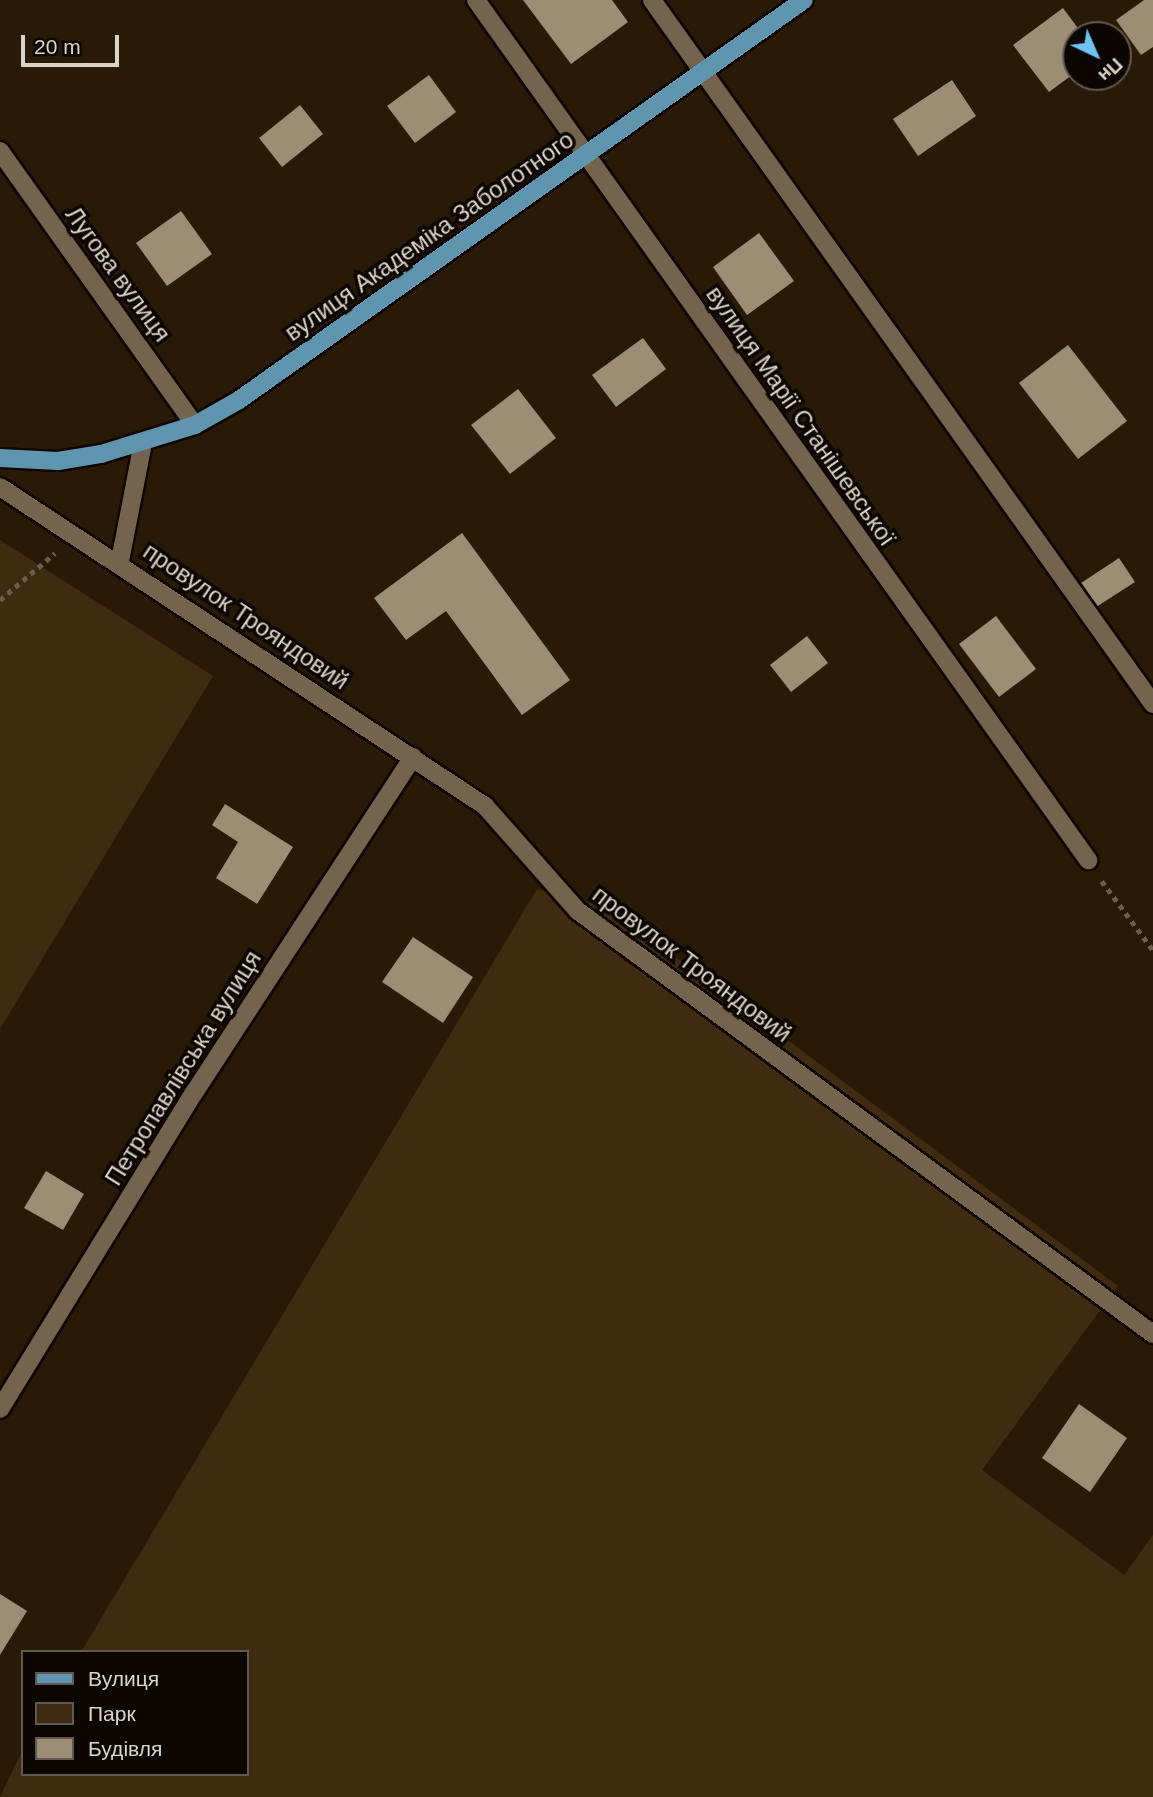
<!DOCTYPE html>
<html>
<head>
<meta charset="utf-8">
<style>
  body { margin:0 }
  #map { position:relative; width:1153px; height:1797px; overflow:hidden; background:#281a06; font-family:Arial,sans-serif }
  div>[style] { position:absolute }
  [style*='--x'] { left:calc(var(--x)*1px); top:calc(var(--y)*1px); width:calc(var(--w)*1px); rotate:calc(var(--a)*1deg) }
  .green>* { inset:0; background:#3f2c10 }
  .building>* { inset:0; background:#9e8d75 }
  .path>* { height:4.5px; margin-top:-2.25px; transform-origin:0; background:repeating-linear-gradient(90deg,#6a5e4d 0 5px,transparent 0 10px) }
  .roads { filter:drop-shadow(2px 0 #100500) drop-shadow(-2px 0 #100500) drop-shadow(0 2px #100500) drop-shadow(0 -2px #100500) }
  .minor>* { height:18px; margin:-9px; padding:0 9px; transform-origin:9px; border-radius:9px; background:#74644d }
  .primary>* { height:18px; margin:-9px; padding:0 9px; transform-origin:9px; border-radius:9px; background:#6095af }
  span { translate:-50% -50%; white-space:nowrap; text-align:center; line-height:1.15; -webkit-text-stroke:7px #0c0602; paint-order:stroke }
  .street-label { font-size:24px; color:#ddd4c8 }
  .legend { position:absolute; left:21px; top:1650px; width:228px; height:126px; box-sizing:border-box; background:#0c0602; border:2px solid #605851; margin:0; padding:9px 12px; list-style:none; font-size:21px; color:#ddd4c8 }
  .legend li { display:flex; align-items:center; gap:14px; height:35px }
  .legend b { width:35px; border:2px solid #605851 }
  .north { position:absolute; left:1062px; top:21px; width:70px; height:70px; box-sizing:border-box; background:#0c0602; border:2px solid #605851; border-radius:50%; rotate:136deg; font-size:19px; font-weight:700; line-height:28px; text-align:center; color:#ddd4c8 }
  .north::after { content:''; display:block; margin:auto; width:24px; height:32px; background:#70c2f4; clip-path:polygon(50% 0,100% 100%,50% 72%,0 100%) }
  .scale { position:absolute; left:21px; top:35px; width:98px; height:32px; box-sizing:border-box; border:4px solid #ddd4c8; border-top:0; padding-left:9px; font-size:21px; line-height:24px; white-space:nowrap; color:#ddd4c8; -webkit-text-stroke:5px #0c0602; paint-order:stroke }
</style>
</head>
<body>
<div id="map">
  <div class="green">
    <i style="clip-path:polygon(0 540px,213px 676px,0 1029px)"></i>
    <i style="clip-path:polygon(537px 889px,610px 908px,1118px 1286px,982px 1470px,1124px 1575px,1153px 1535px,1153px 1797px,0 1797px,23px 1749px,23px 1774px,247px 1774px,247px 1652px,81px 1652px)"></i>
  </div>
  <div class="building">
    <i style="clip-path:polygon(523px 0,612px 0,628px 22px,571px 64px)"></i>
    <i style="clip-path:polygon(1144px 0,1153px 0,1153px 47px,1141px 55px,1116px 20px)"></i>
    <i style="clip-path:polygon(1063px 8px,1083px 35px,1076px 35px,1076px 72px,1049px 92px,1013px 45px)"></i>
    <i style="clip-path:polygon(429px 75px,456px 112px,415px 143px,387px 106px)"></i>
    <i style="clip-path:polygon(952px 80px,976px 116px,918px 156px,893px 119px)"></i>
    <i style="clip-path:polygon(300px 105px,323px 134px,282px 167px,259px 138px)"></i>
    <i style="clip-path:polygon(181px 211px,212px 254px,167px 286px,136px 243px)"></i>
    <i style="clip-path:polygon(759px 233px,794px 281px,747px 315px,713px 267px)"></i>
    <i style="clip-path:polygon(643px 338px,666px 369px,616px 407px,592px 375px)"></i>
    <i style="clip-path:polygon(1068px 345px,1127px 421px,1078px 459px,1019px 383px)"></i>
    <i style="clip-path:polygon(518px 389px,556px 438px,510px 474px,471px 425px)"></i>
    <i style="clip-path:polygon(462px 533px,570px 680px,522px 715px,446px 611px,406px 640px,374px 598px)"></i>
    <i style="clip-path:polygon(1119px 558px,1135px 582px,1090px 611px,1075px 587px)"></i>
    <i style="clip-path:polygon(996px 616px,1036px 669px,999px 697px,959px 644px)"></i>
    <i style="clip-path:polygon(807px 636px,828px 663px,791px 692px,770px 665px)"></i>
    <i style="clip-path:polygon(225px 804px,293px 847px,257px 904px,216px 878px,238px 842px,212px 825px)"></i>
    <i style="clip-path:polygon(413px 937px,473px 977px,443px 1023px,382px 982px)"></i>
    <i style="clip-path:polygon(46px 1171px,84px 1194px,63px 1230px,24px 1208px)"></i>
    <i style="clip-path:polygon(1079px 1404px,1127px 1438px,1090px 1492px,1042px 1458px)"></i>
    <i style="clip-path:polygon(0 1594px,27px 1611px,0 1655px)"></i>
  </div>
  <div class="path">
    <i style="--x:0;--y:600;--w:72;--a:-40.5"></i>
    <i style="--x:1102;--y:881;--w:86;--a:53.5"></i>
  </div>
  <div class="roads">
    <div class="minor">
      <i style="--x:476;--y:0;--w:1056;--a:54.56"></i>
      <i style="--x:652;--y:0;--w:864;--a:54.56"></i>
      <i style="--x:0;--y:151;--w:336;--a:54.6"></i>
      <i style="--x:0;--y:487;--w:581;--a:33.33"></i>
      <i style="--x:485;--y:806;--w:140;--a:48.5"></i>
      <i style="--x:578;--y:911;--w:714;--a:36.34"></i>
      <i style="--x:120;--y:561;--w:120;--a:-79"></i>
      <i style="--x:0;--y:1409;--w:371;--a:-58.5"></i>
      <i style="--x:194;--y:1093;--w:401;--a:-56.9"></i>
    </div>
    <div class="primary">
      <i style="--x:0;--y:458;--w:58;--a:3"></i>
      <i style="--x:58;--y:461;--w:44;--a:-9.2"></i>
      <i style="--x:101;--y:454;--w:98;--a:-17.1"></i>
      <i style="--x:195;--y:425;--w:51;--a:-29.6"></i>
      <i style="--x:239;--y:400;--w:692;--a:-35.3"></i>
    </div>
  </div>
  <div class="street-label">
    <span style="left:429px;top:236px;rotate:-35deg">вулиця Академіка Заболотного</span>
    <span style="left:118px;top:274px;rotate:54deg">Лугова вулиця</span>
    <span style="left:801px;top:416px;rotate:55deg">вулиця Марії Станішевської</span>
    <span style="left:246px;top:616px;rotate:34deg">провулок Трояндовий</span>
    <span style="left:692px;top:964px;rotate:37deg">провулок Трояндовий</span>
    <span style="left:183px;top:1068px;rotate:-58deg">Петропавлівська вулиця</span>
  </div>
  <ul class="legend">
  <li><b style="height:9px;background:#6095af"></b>Вулиця</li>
  <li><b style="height:19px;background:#3f2c10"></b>Парк</li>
  <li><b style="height:19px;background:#9e8d75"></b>Будівля</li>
  </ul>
  <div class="north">Пн</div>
  <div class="scale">20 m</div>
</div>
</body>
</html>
